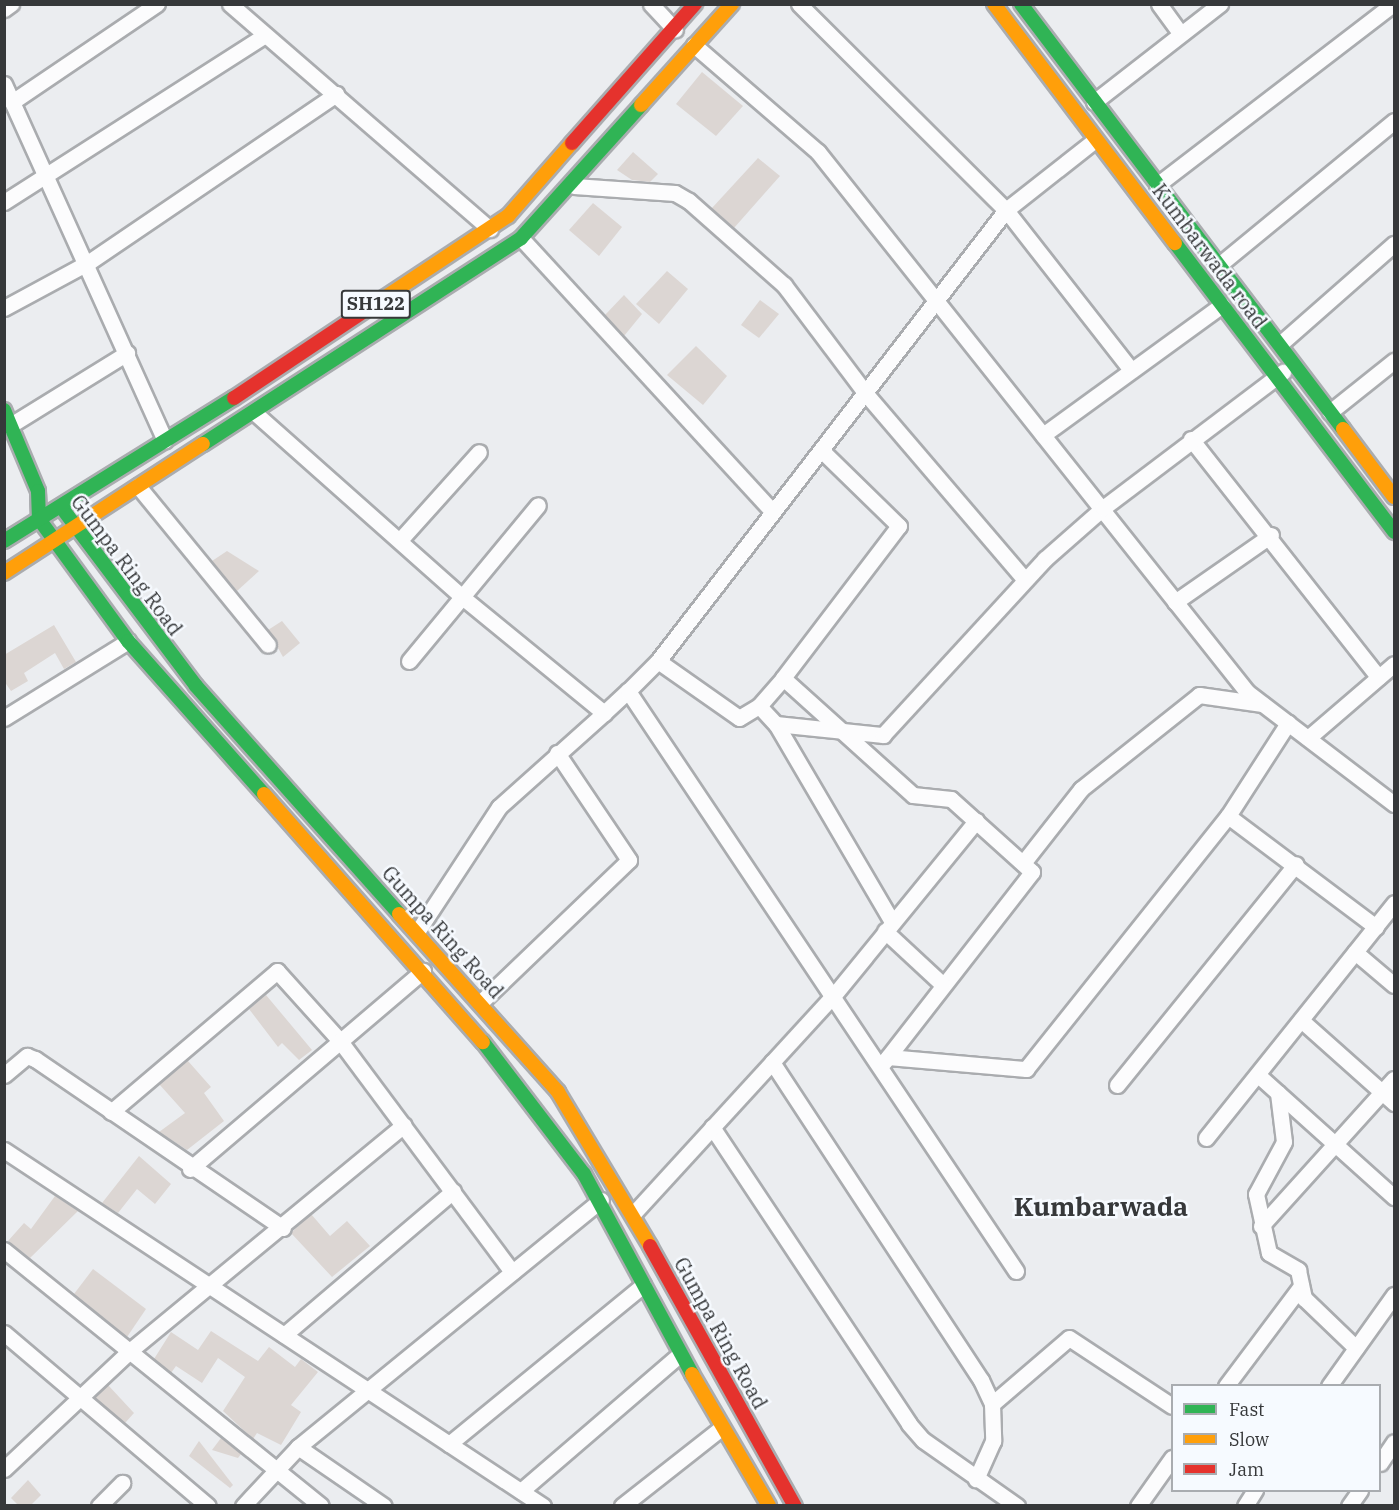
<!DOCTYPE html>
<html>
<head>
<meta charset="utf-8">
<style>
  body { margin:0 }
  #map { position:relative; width:1399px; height:1510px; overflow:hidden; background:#ebedf0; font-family:"IBM Plex Serif",serif }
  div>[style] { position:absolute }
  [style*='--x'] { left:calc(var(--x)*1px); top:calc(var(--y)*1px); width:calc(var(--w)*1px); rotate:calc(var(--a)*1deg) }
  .building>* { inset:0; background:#dcd6d3 }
  .roads { filter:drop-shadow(2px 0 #aaacaf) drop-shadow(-2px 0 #aaacaf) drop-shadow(0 2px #aaacaf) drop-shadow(0 -2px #aaacaf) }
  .street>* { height:15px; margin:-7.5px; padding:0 7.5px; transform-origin:7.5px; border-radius:7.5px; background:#fcfcfd }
  .fast>* { height:14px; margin:-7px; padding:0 7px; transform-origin:7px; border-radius:7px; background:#30b455 }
  .slow>* { height:14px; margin:-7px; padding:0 7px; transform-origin:7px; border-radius:7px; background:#ff9f0a }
  .jam>* { height:14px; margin:-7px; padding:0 7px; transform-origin:7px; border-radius:7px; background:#e5322d }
  span { translate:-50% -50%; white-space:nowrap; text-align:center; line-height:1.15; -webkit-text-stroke:5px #f6faff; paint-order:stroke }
  .shield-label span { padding:2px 4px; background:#f6faff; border:2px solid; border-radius:4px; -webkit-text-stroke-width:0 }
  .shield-label { font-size:18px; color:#36383a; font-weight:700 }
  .street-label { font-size:20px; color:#36383a }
  .district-label { font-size:26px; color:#36383a; font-weight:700 }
  .frame { position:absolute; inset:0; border:6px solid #36383a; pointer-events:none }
  .legend { position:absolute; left:1171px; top:1384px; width:210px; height:108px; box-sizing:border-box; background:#f6faff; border:2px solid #a9acb0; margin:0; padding:8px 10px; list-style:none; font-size:18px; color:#36383a }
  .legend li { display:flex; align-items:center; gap:12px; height:30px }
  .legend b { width:30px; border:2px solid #a9acb0 }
</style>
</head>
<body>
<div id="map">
  <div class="building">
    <i style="clip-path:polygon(702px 72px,743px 106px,716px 136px,676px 104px)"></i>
    <i style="clip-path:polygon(633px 152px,658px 174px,650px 182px,632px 180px,617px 170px)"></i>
    <i style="clip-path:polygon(758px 158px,780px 176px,734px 228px,712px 208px)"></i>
    <i style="clip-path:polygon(593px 203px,622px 227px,599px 256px,569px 230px)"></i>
    <i style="clip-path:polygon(667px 271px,688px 289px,659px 324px,636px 304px)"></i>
    <i style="clip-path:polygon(624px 295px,642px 314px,624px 336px,605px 315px)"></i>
    <i style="clip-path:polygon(760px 300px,779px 314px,759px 338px,741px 325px)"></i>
    <i style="clip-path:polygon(696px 346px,727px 376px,703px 405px,667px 375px)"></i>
    <i style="clip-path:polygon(227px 551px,259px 571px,237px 591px,212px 561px)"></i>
    <i style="clip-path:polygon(282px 621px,300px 643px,283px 657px,268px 630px)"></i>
    <i style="clip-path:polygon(54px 625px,76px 662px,64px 669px,55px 653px,24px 673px,28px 681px,11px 691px,4px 681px,4px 655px)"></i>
    <i style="clip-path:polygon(266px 995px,312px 1050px,299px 1060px,282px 1043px,278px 1047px,249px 1009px)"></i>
    <i style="clip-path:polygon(188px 1061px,211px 1087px,204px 1093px,224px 1121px,187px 1150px,159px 1132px,185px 1113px,159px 1084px)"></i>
    <i style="clip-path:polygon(139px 1156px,171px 1184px,155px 1204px,137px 1189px,118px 1213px,102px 1203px)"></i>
    <i style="clip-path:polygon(55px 1196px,78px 1211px,30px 1258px,8px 1241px,24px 1223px,31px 1229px)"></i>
    <i style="clip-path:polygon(311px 1214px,330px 1236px,347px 1221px,370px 1246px,332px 1277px,291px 1233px)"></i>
    <i style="clip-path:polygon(93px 1269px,146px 1309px,127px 1337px,74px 1294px)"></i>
    <i style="clip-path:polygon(211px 1331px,258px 1361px,269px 1347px,295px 1367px,301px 1359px,318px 1372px,291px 1405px,301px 1412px,281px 1445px,257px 1433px,253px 1439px,223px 1411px,245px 1377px,218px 1358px,202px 1383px,176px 1366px,171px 1373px,154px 1359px,171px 1332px,198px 1350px)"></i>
    <i style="clip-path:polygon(108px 1385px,134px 1413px,125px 1423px,95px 1398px)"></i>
    <i style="clip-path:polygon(221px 1438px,241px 1454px,238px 1458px,212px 1450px)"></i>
    <i style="clip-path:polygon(199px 1441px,233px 1485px,230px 1488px,189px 1456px)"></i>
    <i style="clip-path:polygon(28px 1480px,41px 1495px,30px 1506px,19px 1506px,11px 1498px)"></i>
  </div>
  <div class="roads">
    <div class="street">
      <i style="--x:230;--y:4;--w:344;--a:40.9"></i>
      <i style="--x:651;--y:4;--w:35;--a:47"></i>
      <i style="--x:799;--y:4;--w:292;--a:44.9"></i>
      <i style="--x:1006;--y:210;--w:113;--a:-38.2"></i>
      <i style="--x:1159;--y:4;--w:37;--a:54"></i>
      <i style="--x:4;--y:9;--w:9;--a:-36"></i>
      <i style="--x:694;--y:45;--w:164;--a:40.8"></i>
      <i style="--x:818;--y:152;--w:690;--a:51.53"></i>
      <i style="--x:1247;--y:692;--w:185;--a:37.3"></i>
      <i style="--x:4;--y:84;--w:391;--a:65.7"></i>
      <i style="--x:12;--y:102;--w:175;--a:-34.1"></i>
      <i style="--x:1094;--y:102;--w:160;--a:-37.9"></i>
      <i style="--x:1157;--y:185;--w:297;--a:-37.5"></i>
      <i style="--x:574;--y:186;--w:101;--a:4"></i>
      <i style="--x:675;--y:193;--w:16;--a:30"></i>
      <i style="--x:689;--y:201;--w:127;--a:41.5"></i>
      <i style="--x:784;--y:285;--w:138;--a:53"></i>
      <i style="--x:867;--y:395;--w:242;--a:49.5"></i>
      <i style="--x:4;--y:202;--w:310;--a:-32.6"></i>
      <i style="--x:521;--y:238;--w:372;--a:47.4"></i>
      <i style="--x:1219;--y:265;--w:227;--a:-39.4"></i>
      <i style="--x:4;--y:308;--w:97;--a:-28.4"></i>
      <i style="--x:89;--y:262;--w:299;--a:-34.2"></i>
      <i style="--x:1280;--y:344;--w:152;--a:-41.3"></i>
      <i style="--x:1330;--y:412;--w:82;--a:-38.6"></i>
      <i style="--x:255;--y:413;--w:276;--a:41.6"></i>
      <i style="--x:461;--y:596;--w:185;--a:39.3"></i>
      <i style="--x:604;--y:713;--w:33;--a:-43"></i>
      <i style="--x:9;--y:426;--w:139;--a:-31.7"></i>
      <i style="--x:1043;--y:435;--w:221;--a:-36"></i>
      <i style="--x:1191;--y:439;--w:303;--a:51.8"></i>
      <i style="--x:138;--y:486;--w:205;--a:50.7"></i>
      <i style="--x:400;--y:540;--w:118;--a:-48.1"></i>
      <i style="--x:1175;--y:602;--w:117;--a:-34.9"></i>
      <i style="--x:409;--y:661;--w:202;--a:-50.4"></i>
      <i style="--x:658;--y:661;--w:99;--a:35.1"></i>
      <i style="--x:739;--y:718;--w:23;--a:-31"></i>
      <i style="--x:759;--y:706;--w:37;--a:-49"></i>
      <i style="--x:783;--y:678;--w:191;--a:-52.7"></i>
      <i style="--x:899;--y:526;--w:109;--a:-135.7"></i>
      <i style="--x:783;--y:678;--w:175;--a:42"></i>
      <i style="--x:913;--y:795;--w:38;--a:6"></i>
      <i style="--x:951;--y:799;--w:109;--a:42"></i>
      <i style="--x:1032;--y:872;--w:241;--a:127.9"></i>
      <i style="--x:759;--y:706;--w:25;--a:47"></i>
      <i style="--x:776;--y:724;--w:229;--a:59.6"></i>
      <i style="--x:4;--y:718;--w:146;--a:-31.8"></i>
      <i style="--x:776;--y:724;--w:108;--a:5.9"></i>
      <i style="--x:883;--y:735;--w:239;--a:-47.4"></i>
      <i style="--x:1045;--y:559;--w:77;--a:-41.3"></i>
      <i style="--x:1103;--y:508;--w:226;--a:-37.1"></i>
      <i style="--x:1308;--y:738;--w:113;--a:-40.7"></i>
      <i style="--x:1228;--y:816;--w:185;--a:36.9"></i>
      <i style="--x:1023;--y:863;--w:94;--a:-51.9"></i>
      <i style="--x:1081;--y:789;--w:151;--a:-38.5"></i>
      <i style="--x:1199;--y:695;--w:64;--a:8.1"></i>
      <i style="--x:885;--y:931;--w:78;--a:42.9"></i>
      <i style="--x:417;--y:932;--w:149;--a:-56.7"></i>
      <i style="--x:499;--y:807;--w:141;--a:-41.8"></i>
      <i style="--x:1355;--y:952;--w:51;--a:40.2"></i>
      <i style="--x:481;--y:1002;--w:205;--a:-43.8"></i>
      <i style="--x:629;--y:860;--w:129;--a:-123.9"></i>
      <i style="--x:1301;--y:1020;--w:125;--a:41.7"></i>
      <i style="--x:888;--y:1057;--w:139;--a:5"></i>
      <i style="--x:1026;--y:1069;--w:324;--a:-51.4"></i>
      <i style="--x:1228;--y:816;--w:111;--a:-57.2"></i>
      <i style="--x:772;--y:1062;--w:381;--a:56.7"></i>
      <i style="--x:981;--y:1380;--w:26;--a:65"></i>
      <i style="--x:992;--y:1404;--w:37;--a:88"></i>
      <i style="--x:993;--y:1441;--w:42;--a:114.1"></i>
      <i style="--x:4;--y:1075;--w:30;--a:-40"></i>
      <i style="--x:27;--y:1056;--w:9;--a:21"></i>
      <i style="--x:35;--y:1059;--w:300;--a:34.3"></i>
      <i style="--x:1258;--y:1075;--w:183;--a:41.9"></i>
      <i style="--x:1117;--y:1085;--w:284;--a:-51"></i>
      <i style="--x:1278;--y:1093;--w:49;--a:83"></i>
      <i style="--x:1284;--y:1142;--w:59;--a:118.3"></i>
      <i style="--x:1256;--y:1194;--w:60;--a:77.6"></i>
      <i style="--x:1269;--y:1253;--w:34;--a:30"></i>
      <i style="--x:1298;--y:1270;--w:29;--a:78"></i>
      <i style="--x:1304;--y:1298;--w:72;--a:43.9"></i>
      <i style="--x:111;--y:1112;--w:218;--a:-40.3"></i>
      <i style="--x:277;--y:971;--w:94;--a:48"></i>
      <i style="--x:340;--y:1041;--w:288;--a:53.3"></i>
      <i style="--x:712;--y:1127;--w:356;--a:56.4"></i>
      <i style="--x:909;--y:1424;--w:21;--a:49"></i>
      <i style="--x:923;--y:1440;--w:115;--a:35.1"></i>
      <i style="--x:1206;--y:1138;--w:301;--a:-51.3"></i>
      <i style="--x:4;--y:1150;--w:646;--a:33.44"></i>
      <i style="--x:190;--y:1169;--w:306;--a:-40.4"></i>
      <i style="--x:633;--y:1214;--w:297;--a:-47.5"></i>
      <i style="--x:834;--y:995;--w:225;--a:-50.8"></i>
      <i style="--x:1261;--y:1226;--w:198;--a:-47.9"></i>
      <i style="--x:4;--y:1250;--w:407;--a:38.9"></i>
      <i style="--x:1016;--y:1271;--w:698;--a:-123.78"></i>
      <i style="--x:628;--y:691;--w:42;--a:-45"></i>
      <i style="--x:658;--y:661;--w:570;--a:-52.35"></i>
      <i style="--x:1006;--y:210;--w:203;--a:52"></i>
      <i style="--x:4;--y:1333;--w:267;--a:40.3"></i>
      <i style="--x:284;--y:1335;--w:222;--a:-40.4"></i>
      <i style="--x:1226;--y:1386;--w:125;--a:-53.1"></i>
      <i style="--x:1329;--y:1386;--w:112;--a:-54.5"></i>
      <i style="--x:992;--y:1404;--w:101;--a:-40.6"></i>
      <i style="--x:1069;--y:1338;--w:123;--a:33.4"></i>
      <i style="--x:449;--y:1444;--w:251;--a:-39.3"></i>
      <i style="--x:298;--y:1447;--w:104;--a:34.5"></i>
      <i style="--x:1380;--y:1463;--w:25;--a:-56"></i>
      <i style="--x:4;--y:1469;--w:175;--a:-43.2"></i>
      <i style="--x:132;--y:1349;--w:352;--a:-39.5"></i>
      <i style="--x:521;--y:1491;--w:210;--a:-40.7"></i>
      <i style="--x:99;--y:1506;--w:33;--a:-45"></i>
      <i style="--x:243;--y:1506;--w:81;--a:-47"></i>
      <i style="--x:298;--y:1447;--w:391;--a:-39.2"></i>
      <i style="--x:622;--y:1506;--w:126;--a:-38.2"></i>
      <i style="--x:1138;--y:1506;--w:59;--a:-54.7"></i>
      <i style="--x:1245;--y:1506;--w:19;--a:-58"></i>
      <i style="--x:1349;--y:1506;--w:19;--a:-55"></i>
    </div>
    <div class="fast">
      <i style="--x:1021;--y:4;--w:533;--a:52.85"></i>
      <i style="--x:1175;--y:243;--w:363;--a:52.8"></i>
      <i style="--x:4;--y:410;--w:88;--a:67.2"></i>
      <i style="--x:38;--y:491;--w:28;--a:88"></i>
      <i style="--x:39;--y:519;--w:151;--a:53.9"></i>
      <i style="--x:128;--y:641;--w:205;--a:48.4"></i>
      <i style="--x:203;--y:444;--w:379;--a:-32.9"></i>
      <i style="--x:521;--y:238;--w:179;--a:-47.9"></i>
      <i style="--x:65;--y:512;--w:218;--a:53"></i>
      <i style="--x:196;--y:686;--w:305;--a:48.3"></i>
      <i style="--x:4;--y:541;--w:271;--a:-31.9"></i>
      <i style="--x:483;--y:1042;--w:166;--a:52.6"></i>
      <i style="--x:584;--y:1174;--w:227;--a:61.6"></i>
    </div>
    <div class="slow">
      <i style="--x:994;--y:4;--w:300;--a:52.9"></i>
      <i style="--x:641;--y:105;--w:136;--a:-48"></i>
      <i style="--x:384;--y:298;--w:149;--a:-33.5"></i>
      <i style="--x:508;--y:216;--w:97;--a:-48.8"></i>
      <i style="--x:1343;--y:429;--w:85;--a:53.1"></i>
      <i style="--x:4;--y:573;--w:237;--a:-33"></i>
      <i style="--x:264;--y:794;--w:331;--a:48.6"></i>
      <i style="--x:399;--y:914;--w:239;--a:48.2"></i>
      <i style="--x:558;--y:1092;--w:179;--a:59.1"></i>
      <i style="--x:692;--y:1374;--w:153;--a:59.7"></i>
    </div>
    <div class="jam">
      <i style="--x:572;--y:143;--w:186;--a:-48.5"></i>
      <i style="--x:234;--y:398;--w:180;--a:-33.7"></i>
      <i style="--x:650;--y:1246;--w:298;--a:60.9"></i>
    </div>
  </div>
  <div class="shield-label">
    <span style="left:376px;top:304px">SH122</span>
  </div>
  <div class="street-label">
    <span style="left:1210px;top:256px;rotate:53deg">Kumbarwada road</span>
    <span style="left:127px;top:565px;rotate:53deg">Gumpa Ring Road</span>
    <span style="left:443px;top:932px;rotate:48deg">Gumpa Ring Road</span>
    <span style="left:721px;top:1333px;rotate:61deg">Gumpa Ring Road</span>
  </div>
  <div class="district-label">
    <span style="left:1101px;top:1207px">Kumbarwada</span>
  </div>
  <div class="frame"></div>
  <ul class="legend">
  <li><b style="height:8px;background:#30b455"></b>Fast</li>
  <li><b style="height:8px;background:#ff9f0a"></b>Slow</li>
  <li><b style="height:8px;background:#e5322d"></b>Jam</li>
  </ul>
</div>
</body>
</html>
